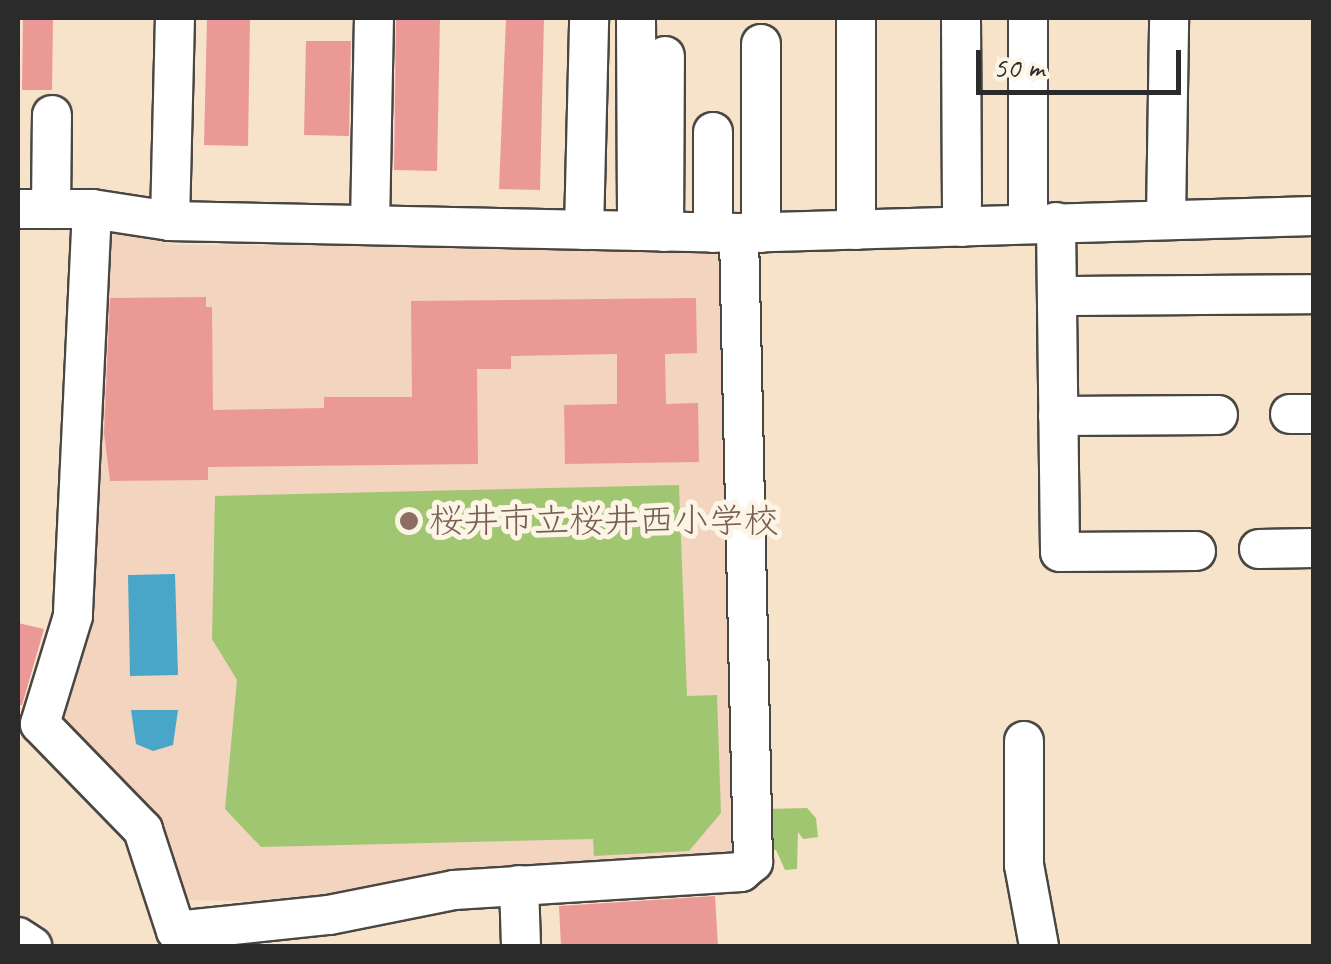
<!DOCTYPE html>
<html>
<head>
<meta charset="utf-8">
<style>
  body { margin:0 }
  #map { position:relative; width:1331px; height:964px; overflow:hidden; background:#f7e3ca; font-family:Caveat,"Klee One",sans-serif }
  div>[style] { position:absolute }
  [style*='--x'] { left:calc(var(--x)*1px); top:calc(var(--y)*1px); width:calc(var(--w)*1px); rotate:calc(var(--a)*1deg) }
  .built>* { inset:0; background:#f3d4bf }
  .green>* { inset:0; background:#a1c671 }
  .water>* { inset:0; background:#49a6c8 }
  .building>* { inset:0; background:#eb9997 }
  .roads { filter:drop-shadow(2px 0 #4a4743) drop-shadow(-2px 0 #4a4743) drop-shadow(0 2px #4a4743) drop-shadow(0 -2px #4a4743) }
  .minor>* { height:38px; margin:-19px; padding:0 19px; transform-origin:19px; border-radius:19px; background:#fff }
  .dots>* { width:28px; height:28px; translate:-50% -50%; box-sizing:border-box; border:5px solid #fcf5e5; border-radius:50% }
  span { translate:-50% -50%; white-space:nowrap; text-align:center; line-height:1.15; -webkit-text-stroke:10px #fcf5e5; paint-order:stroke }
  .education-label { font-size:35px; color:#785e54 }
  .left { translate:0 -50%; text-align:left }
  .frame { position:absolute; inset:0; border:20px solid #2b2b2b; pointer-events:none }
  .scale { position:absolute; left:976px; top:50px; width:205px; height:45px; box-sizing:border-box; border:5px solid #2b2b2b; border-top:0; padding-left:12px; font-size:30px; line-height:35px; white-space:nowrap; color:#2b2b2b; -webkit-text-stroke:8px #fcf5e5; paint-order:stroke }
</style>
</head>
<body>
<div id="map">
  <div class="built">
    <i style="clip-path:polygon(115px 233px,178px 245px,727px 246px,739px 845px,725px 858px,324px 903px,187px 900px,153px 821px,67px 729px,61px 706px,102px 242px)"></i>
  </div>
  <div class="green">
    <i style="clip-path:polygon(679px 485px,687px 696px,717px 695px,721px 813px,689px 851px,594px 856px,593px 839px,261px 847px,225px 809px,237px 680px,212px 639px,215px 496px)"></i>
    <i style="clip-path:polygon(807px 808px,816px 818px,818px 837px,803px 839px,798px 832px,797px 869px,785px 870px,776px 850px,762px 850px,765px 809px)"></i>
  </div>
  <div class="water">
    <i style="clip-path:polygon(175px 574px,178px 675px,130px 676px,128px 575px)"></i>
    <i style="clip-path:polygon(131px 710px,178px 710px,173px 745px,153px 751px,136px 744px)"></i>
  </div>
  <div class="building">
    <i style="clip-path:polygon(23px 18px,53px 18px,52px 90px,22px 90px)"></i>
    <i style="clip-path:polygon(207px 18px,250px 18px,248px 146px,204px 145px)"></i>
    <i style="clip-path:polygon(396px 18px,440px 18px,437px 171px,394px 170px)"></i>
    <i style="clip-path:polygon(506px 18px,544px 18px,540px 190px,499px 189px)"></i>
    <i style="clip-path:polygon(306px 41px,351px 41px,349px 136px,304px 135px)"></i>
    <i style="clip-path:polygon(206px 297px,206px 307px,212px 307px,213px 410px,324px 408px,324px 397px,412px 397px,411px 301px,696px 298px,697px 353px,665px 354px,666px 404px,698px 403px,699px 462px,565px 464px,564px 405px,617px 404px,617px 354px,511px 356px,511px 369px,477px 369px,478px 464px,208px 467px,208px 480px,110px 481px,104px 433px,110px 298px)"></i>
    <i style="clip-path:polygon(18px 623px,44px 629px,22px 705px,18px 705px)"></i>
    <i style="clip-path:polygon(715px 896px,718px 946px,561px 946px,559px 906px)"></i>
  </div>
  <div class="roads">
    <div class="minor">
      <i style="--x:961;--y:18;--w:209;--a:89.7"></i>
      <i style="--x:636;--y:19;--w:212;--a:89.7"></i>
      <i style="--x:761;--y:44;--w:189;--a:90"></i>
      <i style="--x:713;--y:132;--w:101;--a:90"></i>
      <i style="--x:18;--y:209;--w:74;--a:0"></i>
      <i style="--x:92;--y:209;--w:79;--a:8.7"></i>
      <i style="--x:170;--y:221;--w:569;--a:1.21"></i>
      <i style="--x:739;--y:233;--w:575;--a:-1.69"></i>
      <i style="--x:51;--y:209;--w:94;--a:-89.4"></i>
      <i style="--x:92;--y:209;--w:407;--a:92.7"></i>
      <i style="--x:73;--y:616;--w:113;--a:107"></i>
      <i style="--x:40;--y:724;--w:148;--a:45.8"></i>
      <i style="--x:143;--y:830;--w:106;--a:71.9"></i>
      <i style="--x:176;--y:931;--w:154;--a:-6"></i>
      <i style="--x:329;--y:915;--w:127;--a:-11.3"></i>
      <i style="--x:454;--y:890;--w:288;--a:-3.6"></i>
      <i style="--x:741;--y:872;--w:16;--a:-40"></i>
      <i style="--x:753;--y:862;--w:629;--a:-91.28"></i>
      <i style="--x:1166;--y:219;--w:201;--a:-89.1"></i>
      <i style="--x:170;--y:221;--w:203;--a:-88.6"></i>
      <i style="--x:1056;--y:222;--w:330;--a:89.3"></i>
      <i style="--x:1060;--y:552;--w:136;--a:-0.4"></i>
      <i style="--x:1028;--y:223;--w:205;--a:-90"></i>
      <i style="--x:370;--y:225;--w:207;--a:-88.9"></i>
      <i style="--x:584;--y:230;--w:212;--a:-88.6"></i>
      <i style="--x:856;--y:230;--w:212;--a:-90"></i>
      <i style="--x:664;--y:232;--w:176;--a:-89.7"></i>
      <i style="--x:1057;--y:296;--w:257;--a:-0.4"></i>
      <i style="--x:1290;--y:414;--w:24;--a:0"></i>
      <i style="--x:1058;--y:416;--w:160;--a:-0.4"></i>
      <i style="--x:1259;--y:549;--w:55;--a:-1"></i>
      <i style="--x:1024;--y:741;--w:124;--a:90"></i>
      <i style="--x:1024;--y:865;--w:82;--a:79.5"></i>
      <i style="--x:519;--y:885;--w:61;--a:88.1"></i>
      <i style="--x:18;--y:937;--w:17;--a:33"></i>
    </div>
  </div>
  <div class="dots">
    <i style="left:409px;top:521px;background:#8d6e63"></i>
  </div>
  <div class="education-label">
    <span class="left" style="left:429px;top:521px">桜井市立桜井西小学校</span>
  </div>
  <div class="frame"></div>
  <div class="scale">50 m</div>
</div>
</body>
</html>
